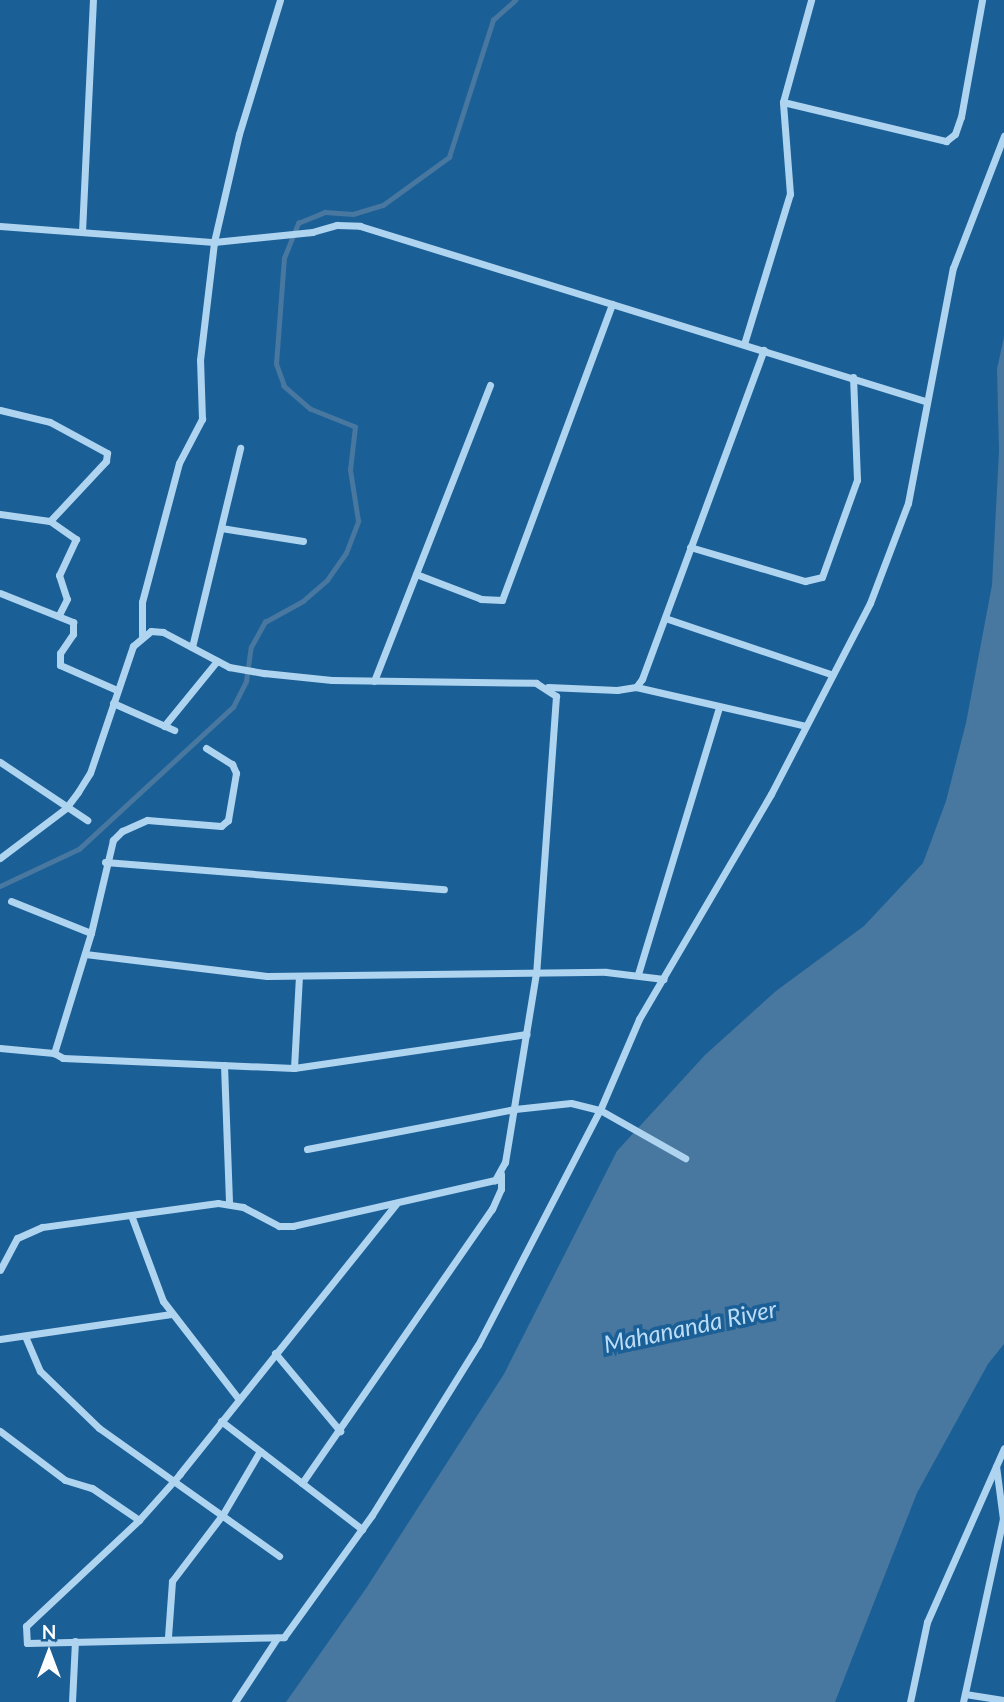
<!DOCTYPE html>
<html>
<head>
<meta charset="utf-8">
<style>
  body { margin:0 }
  #map { position:relative; width:1004px; height:1702px; overflow:hidden; background:#1b5f97; font-family:Lato,sans-serif }
  div>[style] { position:absolute }
  [style*='--x'] { left:calc(var(--x)*1px); top:calc(var(--y)*1px); width:calc(var(--w)*1px); rotate:calc(var(--a)*1deg) }
  .water>* { inset:0; background:#48779f }
  .stream>* { height:4.5px; margin:-2.25px; padding:0 2.25px; transform-origin:2.25px; border-radius:2.25px; background:#48779f }
  .minor>* { height:7px; margin:-3.5px; padding:0 3.5px; transform-origin:3.5px; border-radius:3.5px; background:#afd4f0 }
  span { translate:-50% -50%; white-space:nowrap; text-align:center; line-height:1.15; -webkit-text-stroke:7px #1b5f97; paint-order:stroke }
  .water-label { font-size:24px; color:#bbddf7; font-style:italic }
  .north { position:absolute; left:14px; top:1618px; width:70px; height:70px; -webkit-text-stroke:5px #1b5f97; paint-order:stroke; rotate:0deg; font-size:19px; font-weight:700; line-height:28px; text-align:center; color:#fff }
  .north::after { content:''; display:block; margin:auto; width:24px; height:32px; background:#fff; clip-path:polygon(50% 0,100% 100%,50% 72%,0 100%) }
</style>
</head>
<body>
<div id="map">
  <div class="water">
    <i style="clip-path:polygon(1004px 337px,1004px 1344px,988px 1364px,917px 1493px,835px 1702px,286px 1702px,367px 1587px,504px 1374px,617px 1151px,705px 1055px,776px 991px,864px 926px,923px 863px,946px 801px,966px 723px,992px 585px,999px 451px,997px 369px)"></i>
  </div>
  <div class="stream">
    <i style="--x:0;--y:886;--w:87;--a:-25.1"></i>
    <i style="--x:79;--y:849;--w:209;--a:-42.7"></i>
    <i style="--x:233;--y:707;--w:29;--a:-63"></i>
    <i style="--x:246;--y:681;--w:34;--a:-82"></i>
    <i style="--x:251;--y:647;--w:29;--a:-61"></i>
    <i style="--x:265;--y:622;--w:43;--a:-28.9"></i>
    <i style="--x:303;--y:601;--w:32;--a:-41"></i>
    <i style="--x:327;--y:580;--w:33;--a:-55"></i>
    <i style="--x:346;--y:553;--w:34;--a:-69"></i>
    <i style="--x:358;--y:521;--w:52;--a:-98.9"></i>
    <i style="--x:350;--y:470;--w:43;--a:-83.4"></i>
    <i style="--x:355;--y:427;--w:48;--a:-158.2"></i>
    <i style="--x:310;--y:409;--w:35;--a:-139"></i>
    <i style="--x:284;--y:386;--w:23;--a:-110"></i>
    <i style="--x:276;--y:364;--w:106;--a:-85.7"></i>
    <i style="--x:284;--y:258;--w:38;--a:-68"></i>
    <i style="--x:298;--y:223;--w:29;--a:-22"></i>
    <i style="--x:325;--y:212;--w:28;--a:4"></i>
    <i style="--x:353;--y:214;--w:31;--a:-17"></i>
    <i style="--x:383;--y:205;--w:82;--a:-36"></i>
    <i style="--x:449;--y:157;--w:144;--a:-72.2"></i>
    <i style="--x:493;--y:20;--w:30;--a:-42"></i>
  </div>
  <div class="minor">
    <i style="--x:783;--y:102;--w:168;--a:13.5"></i>
    <i style="--x:946;--y:141;--w:11;--a:-38"></i>
    <i style="--x:955;--y:134;--w:18;--a:-71"></i>
    <i style="--x:961;--y:117;--w:119;--a:-79.8"></i>
    <i style="--x:0;--y:226;--w:215;--a:4.3"></i>
    <i style="--x:214;--y:242;--w:99;--a:-5.8"></i>
    <i style="--x:312;--y:232;--w:26;--a:-16"></i>
    <i style="--x:337;--y:225;--w:23;--a:2"></i>
    <i style="--x:360;--y:226;--w:591;--a:17.21"></i>
    <i style="--x:82;--y:232;--w:232;--a:-87.3"></i>
    <i style="--x:744;--y:344;--w:157;--a:-73"></i>
    <i style="--x:790;--y:194;--w:92;--a:-94.4"></i>
    <i style="--x:783;--y:102;--w:106;--a:-74.6"></i>
    <i style="--x:0;--y:410;--w:51;--a:13.5"></i>
    <i style="--x:50;--y:422;--w:65;--a:28.5"></i>
    <i style="--x:107;--y:453;--w:8;--a:97"></i>
    <i style="--x:106;--y:461;--w:82;--a:133"></i>
    <i style="--x:0;--y:514;--w:50;--a:8"></i>
    <i style="--x:50;--y:521;--w:32;--a:35"></i>
    <i style="--x:76;--y:539;--w:40;--a:115"></i>
    <i style="--x:59;--y:575;--w:25;--a:72"></i>
    <i style="--x:67;--y:599;--w:18;--a:117"></i>
    <i style="--x:221;--y:528;--w:83;--a:9"></i>
    <i style="--x:690;--y:547;--w:120;--a:16.5"></i>
    <i style="--x:805;--y:581;--w:17;--a:-13"></i>
    <i style="--x:822;--y:577;--w:103;--a:-70.2"></i>
    <i style="--x:857;--y:480;--w:103;--a:-92.2"></i>
    <i style="--x:416;--y:574;--w:70;--a:21"></i>
    <i style="--x:481;--y:599;--w:21;--a:3"></i>
    <i style="--x:502;--y:600;--w:316;--a:-69.6"></i>
    <i style="--x:0;--y:593;--w:79;--a:21.7"></i>
    <i style="--x:73;--y:622;--w:12;--a:90"></i>
    <i style="--x:73;--y:634;--w:23;--a:124"></i>
    <i style="--x:60;--y:653;--w:12;--a:90"></i>
    <i style="--x:60;--y:665;--w:62;--a:23.7"></i>
    <i style="--x:665;--y:618;--w:177;--a:18.7"></i>
    <i style="--x:142;--y:635;--w:33;--a:-90"></i>
    <i style="--x:142;--y:602;--w:144;--a:-75.1"></i>
    <i style="--x:179;--y:463;--w:50;--a:-62.4"></i>
    <i style="--x:202;--y:419;--w:59;--a:-91.9"></i>
    <i style="--x:200;--y:360;--w:119;--a:-83.2"></i>
    <i style="--x:214;--y:242;--w:111;--a:-77"></i>
    <i style="--x:239;--y:134;--w:140;--a:-73"></i>
    <i style="--x:192;--y:647;--w:205;--a:-76.4"></i>
    <i style="--x:374;--y:681;--w:318;--a:-68.6"></i>
    <i style="--x:548;--y:687;--w:69;--a:2.5"></i>
    <i style="--x:617;--y:690;--w:19;--a:-9"></i>
    <i style="--x:636;--y:687;--w:10;--a:-53"></i>
    <i style="--x:642;--y:679;--w:351;--a:-69.7"></i>
    <i style="--x:636;--y:687;--w:174;--a:12.9"></i>
    <i style="--x:113;--y:703;--w:67;--a:23.9"></i>
    <i style="--x:164;--y:726;--w:84;--a:-50.8"></i>
    <i style="--x:206;--y:748;--w:31;--a:32"></i>
    <i style="--x:232;--y:764;--w:10;--a:66"></i>
    <i style="--x:236;--y:773;--w:48;--a:99.7"></i>
    <i style="--x:228;--y:820;--w:9;--a:139"></i>
    <i style="--x:221;--y:826;--w:74;--a:-175.4"></i>
    <i style="--x:147;--y:820;--w:27;--a:156"></i>
    <i style="--x:122;--y:831;--w:13;--a:135"></i>
    <i style="--x:113;--y:840;--w:96;--a:103.3"></i>
    <i style="--x:91;--y:933;--w:126;--a:107.1"></i>
    <i style="--x:54;--y:1053;--w:10;--a:29"></i>
    <i style="--x:63;--y:1058;--w:231;--a:2.5"></i>
    <i style="--x:294;--y:1068;--w:235;--a:-8.3"></i>
    <i style="--x:0;--y:762;--w:105;--a:33.7"></i>
    <i style="--x:0;--y:858;--w:83;--a:-37.1"></i>
    <i style="--x:66;--y:808;--w:20;--a:-53"></i>
    <i style="--x:78;--y:792;--w:22;--a:-58"></i>
    <i style="--x:90;--y:773;--w:134;--a:-71.3"></i>
    <i style="--x:133;--y:646;--w:23;--a:-40"></i>
    <i style="--x:151;--y:631;--w:12;--a:5"></i>
    <i style="--x:163;--y:632;--w:75;--a:27.9"></i>
    <i style="--x:229;--y:667;--w:36;--a:10"></i>
    <i style="--x:264;--y:673;--w:68;--a:5.9"></i>
    <i style="--x:332;--y:680;--w:204;--a:0.8"></i>
    <i style="--x:536;--y:683;--w:24;--a:33"></i>
    <i style="--x:556;--y:696;--w:278;--a:94.1"></i>
    <i style="--x:536;--y:973;--w:192;--a:99.3"></i>
    <i style="--x:505;--y:1162;--w:21;--a:119"></i>
    <i style="--x:495;--y:1180;--w:207;--a:167.2"></i>
    <i style="--x:293;--y:1226;--w:14;--a:180"></i>
    <i style="--x:279;--y:1226;--w:41;--a:-152.2"></i>
    <i style="--x:243;--y:1207;--w:25;--a:-171"></i>
    <i style="--x:218;--y:1203;--w:178;--a:172.2"></i>
    <i style="--x:42;--y:1227;--w:27;--a:156"></i>
    <i style="--x:17;--y:1238;--w:36;--a:118"></i>
    <i style="--x:105;--y:862;--w:340;--a:4.6"></i>
    <i style="--x:11;--y:901;--w:86;--a:21.8"></i>
    <i style="--x:85;--y:954;--w:183;--a:6.9"></i>
    <i style="--x:267;--y:976;--w:339;--a:-0.7"></i>
    <i style="--x:606;--y:972;--w:58;--a:6.9"></i>
    <i style="--x:638;--y:974;--w:279;--a:-73.1"></i>
    <i style="--x:0;--y:1048;--w:54;--a:5.3"></i>
    <i style="--x:224;--y:1065;--w:138;--a:87.9"></i>
    <i style="--x:294;--y:1068;--w:92;--a:-86.9"></i>
    <i style="--x:307;--y:1149;--w:212;--a:-10.9"></i>
    <i style="--x:515;--y:1109;--w:56;--a:-6.1"></i>
    <i style="--x:571;--y:1103;--w:30;--a:14"></i>
    <i style="--x:600;--y:1110;--w:98;--a:29.5"></i>
    <i style="--x:396;--y:1204;--w:346;--a:128.7"></i>
    <i style="--x:180;--y:1474;--w:62;--a:131.7"></i>
    <i style="--x:139;--y:1520;--w:155;--a:136.8"></i>
    <i style="--x:26;--y:1626;--w:17;--a:87"></i>
    <i style="--x:27;--y:1643;--w:257;--a:-1.3"></i>
    <i style="--x:284;--y:1637;--w:150;--a:-54.2"></i>
    <i style="--x:372;--y:1515;--w:200;--a:-58.1"></i>
    <i style="--x:478;--y:1345;--w:265;--a:-62.6"></i>
    <i style="--x:600;--y:1110;--w:99;--a:-66.8"></i>
    <i style="--x:639;--y:1019;--w:261;--a:-59.6"></i>
    <i style="--x:771;--y:794;--w:215;--a:-62.6"></i>
    <i style="--x:870;--y:603;--w:107;--a:-69.2"></i>
    <i style="--x:908;--y:503;--w:239;--a:-79.2"></i>
    <i style="--x:953;--y:268;--w:142;--a:-68.9"></i>
    <i style="--x:131;--y:1215;--w:92;--a:69.6"></i>
    <i style="--x:163;--y:1301;--w:123;--a:52.3"></i>
    <i style="--x:25;--y:1336;--w:38;--a:67"></i>
    <i style="--x:40;--y:1371;--w:82;--a:44"></i>
    <i style="--x:99;--y:1428;--w:221;--a:35.4"></i>
    <i style="--x:0;--y:1339;--w:173;--a:-8.3"></i>
    <i style="--x:275;--y:1353;--w:102;--a:50.2"></i>
    <i style="--x:221;--y:1421;--w:178;--a:37.5"></i>
    <i style="--x:0;--y:1431;--w:81;--a:37"></i>
    <i style="--x:65;--y:1480;--w:28;--a:17"></i>
    <i style="--x:92;--y:1488;--w:57;--a:34.2"></i>
    <i style="--x:302;--y:1483;--w:333;--a:-55.3"></i>
    <i style="--x:492;--y:1209;--w:22;--a:-66"></i>
    <i style="--x:501;--y:1189;--w:15;--a:-90"></i>
    <i style="--x:168;--y:1637;--w:56;--a:-85.9"></i>
    <i style="--x:172;--y:1581;--w:84;--a:-52.7"></i>
    <i style="--x:223;--y:1514;--w:73;--a:-59.6"></i>
    <i style="--x:965;--y:1694;--w:39;--a:9"></i>
    <i style="--x:72;--y:1702;--w:61;--a:-87.2"></i>
    <i style="--x:235;--y:1702;--w:77;--a:-56.7"></i>
    <i style="--x:910;--y:1702;--w:82;--a:-78"></i>
    <i style="--x:927;--y:1622;--w:190;--a:-66.1"></i>
    <i style="--x:963;--y:1702;--w:187;--a:-77.7"></i>
    <i style="--x:1003;--y:1519;--w:53;--a:-97.5"></i>
  </div>
  <div class="water-label">
    <span style="left:690px;top:1326px;rotate:-12deg">Mahananda River</span>
  </div>
  <div class="north">N</div>
</div>
</body>
</html>
